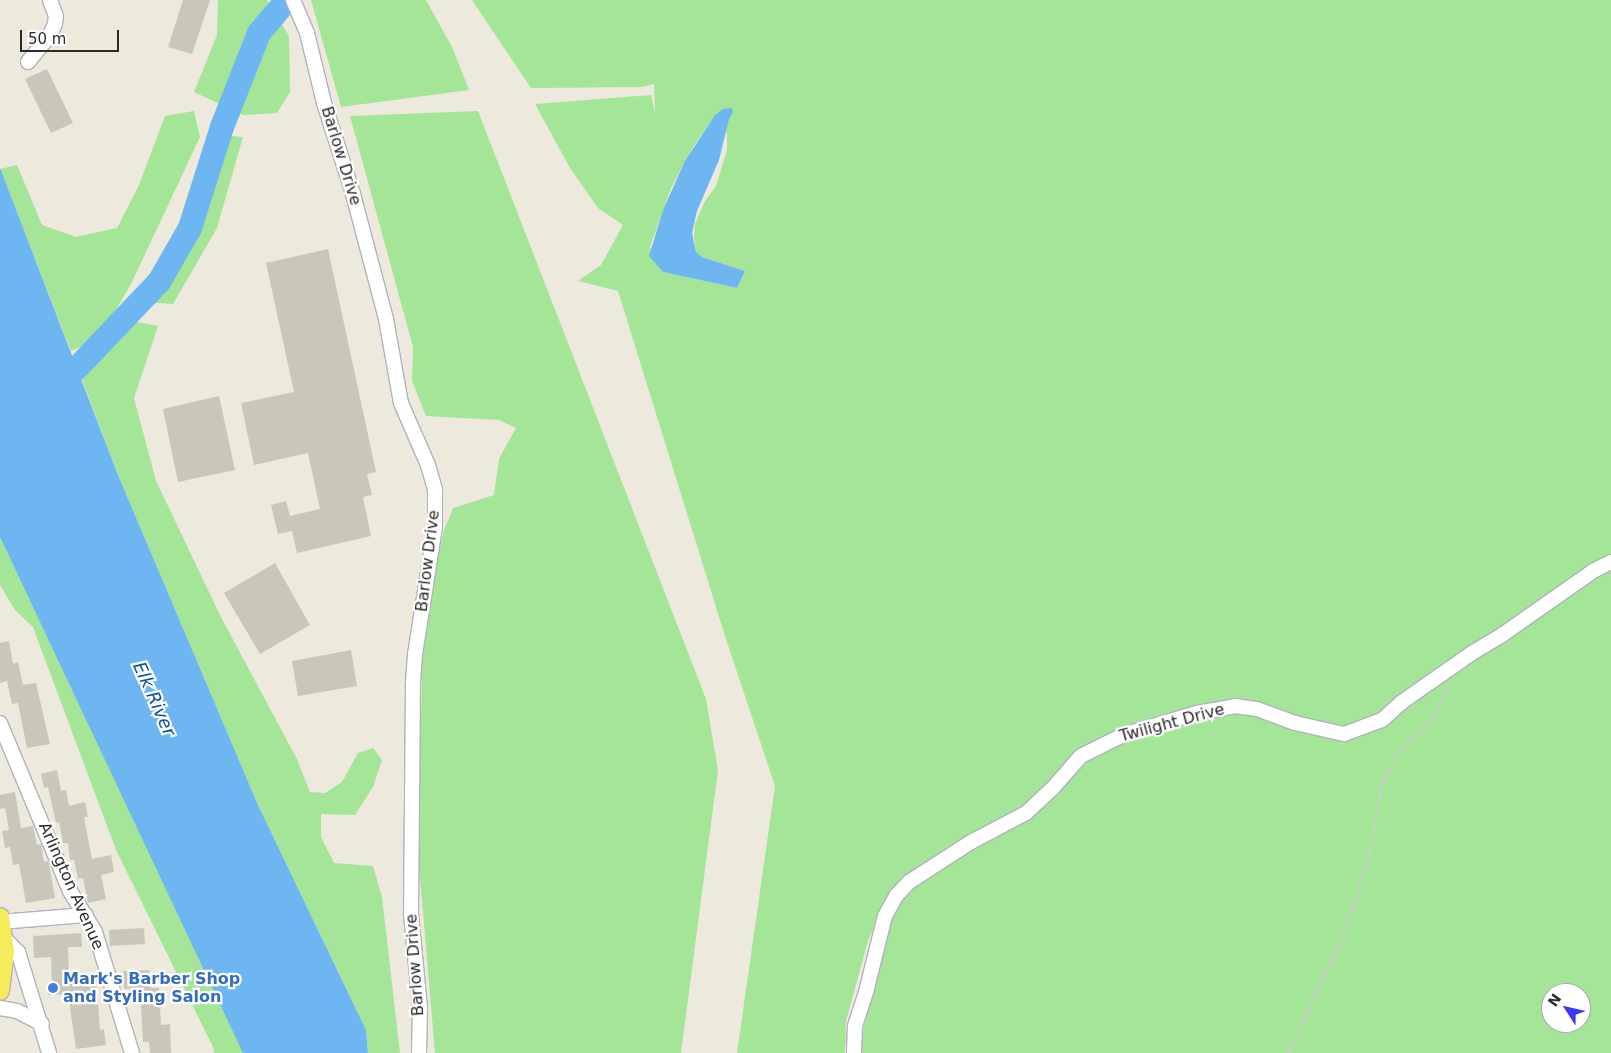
<!DOCTYPE html>
<html>
<head>
<meta charset="utf-8">
<style>
  body { margin:0 }
  #map { position:relative; width:1611px; height:1053px; overflow:hidden; background:#ede9dd; font-family:"DejaVu Sans",sans-serif }
  div>[style] { position:absolute }
  [style*='--x'] { left:calc(var(--x)*1px); top:calc(var(--y)*1px); width:calc(var(--w)*1px); rotate:calc(var(--a)*1deg) }
  .green>* { inset:0; background:#a4e598 }
  .water>* { inset:0; background:#6eb6f1 }
  .river>* { height:24px; margin:-12px; padding:0 12px; transform-origin:12px; border-radius:12px; background:#6eb6f1 }
  .building>* { inset:0; background:#c9c7bb }
  .path>* { height:2.5px; margin-top:-1.25px; transform-origin:0; background:repeating-linear-gradient(90deg,#ccc 0 4px,transparent 0 6.5px) }
  .roads { filter:drop-shadow(1px 0 #b1b1bf) drop-shadow(-1px 0 #b1b1bf) drop-shadow(0 1px #b1b1bf) drop-shadow(0 -1px #b1b1bf) }
  .minor>* { height:14px; margin:-7px; padding:0 7px; transform-origin:7px; border-radius:7px; background:#fff }
  .major>* { height:18px; margin:-9px; padding:0 9px; transform-origin:9px; border-radius:9px; background:#f4ec5b }
  .dots>* { width:14px; height:14px; translate:-50% -50%; box-sizing:border-box; border:2px solid #fff; border-radius:50% }
  span { translate:-50% -50%; white-space:nowrap; text-align:center; line-height:1.15; -webkit-text-stroke:4.5px #fff; paint-order:stroke }
  .street-label { font-size:16px; color:#2b2b2b }
  .shop-label { font-size:16px; color:#366cbe; font-weight:700 }
  .left { translate:0 -50%; text-align:left }
  .water-label { font-size:18px; color:#0a51a0; font-style:italic }
  .north { position:absolute; left:1541px; top:983px; width:50px; height:50px; box-sizing:border-box; background:#fff; border:1px solid #aaa; border-radius:50%; rotate:305deg; font-size:14px; font-weight:700; line-height:20px; text-align:center; color:#2b2b2b }
  .north::after { content:''; display:block; margin:auto; width:18px; height:22px; background:#393afe; clip-path:polygon(50% 0,100% 100%,50% 72%,0 100%) }
  .scale { position:absolute; left:20px; top:30px; width:99px; height:22px; box-sizing:border-box; border:2px solid #2b2b2b; border-top:0; padding-left:6px; font-size:15px; line-height:18px; white-space:nowrap; color:#2b2b2b; -webkit-text-stroke:4px #fff; paint-order:stroke }
</style>
</head>
<body>
<div id="map">
  <div class="green">
    <i style="clip-path:polygon(218px 0,267px 0,289px 36px,290px 92px,277px 113px,243px 115px,194px 92px,217px 35px)"></i>
    <i style="clip-path:polygon(311px 0,426px 0,453px 49px,469px 90px,341px 107px)"></i>
    <i style="clip-path:polygon(evenodd,472px 0,1611px 0,1611px 1053px,861px 1053px,860px 1040px,866px 1020px,882px 939px,900px 896px,891px 888px,868px 941px,846px 1021px,845px 1053px,737px 1053px,775px 786px,725px 636px,618px 291px,578px 281px,601px 265px,623px 225px,598px 208px,570px 168px,535px 104px,651px 95px,655px 113px,654px 84px,642px 87px,531px 88px,472px 0,711px 121px,727px 133px,727px 150px,716px 186px,705px 201px,695px 224px,694px 236px,696px 252px,702px 257px,745px 271px,737px 288px,663px 272px,650px 247px,671px 188px,693px 147px,711px 121px,472px 0,1551px 993px,1581px 993px,1581px 1023px,1551px 1023px,1551px 993px)"></i>
    <i style="clip-path:polygon(194px 111px,200px 137px,131px 284px,99px 339px,71px 351px,0 169px,17px 165px,42px 225px,76px 237px,117px 228px,139px 185px,165px 116px)"></i>
    <i style="clip-path:polygon(478px 111px,706px 699px,718px 770px,681px 1053px,435px 1053px,418px 853px,423px 627px,444px 530px,453px 508px,494px 495px,499px 459px,516px 428px,499px 420px,426px 416px,412px 381px,413px 347px,350px 116px)"></i>
    <i style="clip-path:polygon(222px 135px,243px 137px,217px 228px,173px 304px,145px 302px,188px 248px,207px 199px)"></i>
    <i style="clip-path:polygon(131px 321px,158px 326px,134px 398px,156px 481px,221px 617px,297px 759px,310px 792px,325px 793px,342px 782px,358px 753px,373px 748px,382px 760px,373px 787px,355px 815px,321px 814px,321px 837px,334px 863px,373px 866px,382px 897px,400px 1053px,368px 1053px,366px 1030px,258px 805px,118px 475px,80px 374px)"></i>
    <i style="clip-path:polygon(0 537px,242px 1047px,243px 1053px,214px 1053px,213px 1047px,116px 850px,33px 627px,15px 610px,0 585px)"></i>
  </div>
  <div class="water">
    <i style="clip-path:polygon(732px 108px,733px 112px,729px 119px,719px 160px,697px 211px,692px 233px,696px 252px,702px 257px,745px 271px,737px 288px,663px 272px,649px 256px,663px 210px,685px 161px,715px 115px,723px 109px)"></i>
    <i style="clip-path:polygon(0 168px,118px 475px,258px 805px,366px 1030px,368px 1053px,243px 1053px,0 537px)"></i>
  </div>
  <div class="river">
    <i style="--x:77;--y:368;--w:119;--a:-46.4"></i>
    <i style="--x:159;--y:282;--w:62;--a:-60.1"></i>
    <i style="--x:190;--y:228;--w:106;--a:-72.4"></i>
    <i style="--x:222;--y:127;--w:101;--a:-68.5"></i>
    <i style="--x:259;--y:33;--w:43;--a:-49.7"></i>
  </div>
  <div class="building">
    <i style="clip-path:polygon(183px 0,210px 0,192px 54px,168px 47px)"></i>
    <i style="clip-path:polygon(47px 69px,73px 123px,51px 133px,25px 79px)"></i>
    <i style="clip-path:polygon(328px 249px,376px 472px,367px 474px,372px 495px,363px 497px,371px 536px,297px 553px,292px 531px,278px 534px,271px 505px,286px 501px,290px 516px,320px 509px,308px 453px,254px 465px,241px 403px,294px 392px,266px 263px)"></i>
    <i style="clip-path:polygon(219px 396px,235px 470px,178px 482px,163px 409px)"></i>
    <i style="clip-path:polygon(275px 563px,310px 625px,260px 654px,224px 593px)"></i>
    <i style="clip-path:polygon(9px 641px,13px 664px,18px 662px,23px 685px,36px 683px,50px 744px,27px 748px,18px 703px,12px 704px,7px 681px,0 683px,0 643px)"></i>
    <i style="clip-path:polygon(351px 650px,357px 686px,298px 696px,292px 661px)"></i>
    <i style="clip-path:polygon(57px 770px,61px 791px,66px 790px,69px 806px,85px 802px,88px 817px,84px 817px,92px 859px,111px 855px,114px 872px,101px 875px,106px 899px,88px 903px,83px 878px,78px 879px,74px 860px,70px 860px,68px 843px,63px 843px,59px 822px,56px 823px,48px 787px,44px 788px,41px 774px)"></i>
    <i style="clip-path:polygon(15px 792px,21px 828px,33px 826px,37px 845px,41px 844px,44px 862px,48px 861px,49px 864px,55px 898px,26px 903px,19px 864px,13px 865px,10px 847px,5px 848px,2px 831px,9px 830px,5px 808px,0 809px,0 795px)"></i>
    <i style="clip-path:polygon(144px 928px,145px 944px,110px 946px,109px 930px)"></i>
    <i style="clip-path:polygon(81px 933px,82px 947px,68px 947px,69px 976px,96px 974px,100px 1030px,104px 1029px,106px 1045px,76px 1049px,68px 994px,48px 995px,47px 984px,52px 984px,51px 957px,34px 958px,33px 936px)"></i>
    <i style="clip-path:polygon(149px 970px,151px 988px,159px 988px,161px 1025px,170px 1024px,171px 1053px,150px 1053px,149px 1042px,143px 1042px,140px 988px,124px 989px,123px 971px)"></i>
  </div>
  <div class="path">
    <i style="--x:1288;--y:1053;--w:142;--a:-65.1"></i>
    <i style="--x:1348;--y:924;--w:76;--a:-73.2"></i>
    <i style="--x:1370;--y:851;--w:69;--a:-80"></i>
    <i style="--x:1382;--y:783;--w:35;--a:-63"></i>
    <i style="--x:1398;--y:752;--w:48;--a:-43.3"></i>
    <i style="--x:1433;--y:719;--w:37;--a:-64"></i>
  </div>
  <div class="roads">
    <div class="minor">
      <i style="--x:293;--y:0;--w:36;--a:67"></i>
      <i style="--x:307;--y:33;--w:72;--a:76.3"></i>
      <i style="--x:324;--y:103;--w:96;--a:72.3"></i>
      <i style="--x:353;--y:194;--w:129;--a:75.2"></i>
      <i style="--x:386;--y:319;--w:85;--a:79.9"></i>
      <i style="--x:401;--y:403;--w:68;--a:66.5"></i>
      <i style="--x:428;--y:465;--w:26;--a:74"></i>
      <i style="--x:435;--y:490;--w:37;--a:90"></i>
      <i style="--x:435;--y:527;--w:129;--a:98.9"></i>
      <i style="--x:415;--y:654;--w:32;--a:94"></i>
      <i style="--x:413;--y:686;--w:228;--a:90.5"></i>
      <i style="--x:411;--y:914;--w:94;--a:84.5"></i>
      <i style="--x:420;--y:1008;--w:45;--a:91.3"></i>
      <i style="--x:28;--y:62;--w:35;--a:-51"></i>
      <i style="--x:50;--y:35;--w:12;--a:-66"></i>
      <i style="--x:55;--y:24;--w:8;--a:-83"></i>
      <i style="--x:56;--y:16;--w:17;--a:-111"></i>
      <i style="--x:0;--y:723;--w:182;--a:67.4"></i>
      <i style="--x:70;--y:891;--w:48;--a:58.6"></i>
      <i style="--x:95;--y:932;--w:127;--a:73"></i>
      <i style="--x:0;--y:922;--w:86;--a:-4.7"></i>
      <i style="--x:4;--y:938;--w:20;--a:45"></i>
      <i style="--x:18;--y:952;--w:106;--a:72.9"></i>
      <i style="--x:0;--y:1008;--w:17;--a:10"></i>
      <i style="--x:17;--y:1011;--w:28;--a:27"></i>
      <i style="--x:854;--y:1053;--w:27;--a:-88"></i>
      <i style="--x:855;--y:1026;--w:40;--a:-72"></i>
      <i style="--x:867;--y:988;--w:74;--a:-76"></i>
      <i style="--x:885;--y:916;--w:23;--a:-61"></i>
      <i style="--x:896;--y:896;--w:19;--a:-47"></i>
      <i style="--x:909;--y:882;--w:74;--a:-32.8"></i>
      <i style="--x:971;--y:842;--w:62;--a:-27.8"></i>
      <i style="--x:1026;--y:813;--w:35;--a:-43"></i>
      <i style="--x:1052;--y:789;--w:44;--a:-48.7"></i>
      <i style="--x:1081;--y:756;--w:47;--a:-26.6"></i>
      <i style="--x:1123;--y:735;--w:77;--a:-16.6"></i>
      <i style="--x:1197;--y:713;--w:39;--a:-10"></i>
      <i style="--x:1235;--y:706;--w:22;--a:8"></i>
      <i style="--x:1257;--y:709;--w:40;--a:20.2"></i>
      <i style="--x:1295;--y:723;--w:50;--a:12.7"></i>
      <i style="--x:1344;--y:734;--w:40;--a:-20.2"></i>
      <i style="--x:1382;--y:720;--w:27;--a:-42"></i>
      <i style="--x:1402;--y:702;--w:85;--a:-35"></i>
      <i style="--x:1472;--y:653;--w:35;--a:-31"></i>
      <i style="--x:1502;--y:635;--w:111;--a:-35.1"></i>
      <i style="--x:1593;--y:571;--w:20;--a:-27"></i>
    </div>
    <div class="major">
      <i style="--x:0;--y:917;--w:34;--a:82"></i>
      <i style="--x:5;--y:951;--w:40;--a:97.1"></i>
    </div>
  </div>
  <div class="dots">
    <i style="left:53px;top:988px;background:#3f7fe0"></i>
  </div>
  <div class="street-label">
    <span style="left:341px;top:156px;rotate:73deg">Barlow Drive</span>
    <span style="left:428px;top:561px;rotate:-83deg">Barlow Drive</span>
    <span style="left:1172px;top:723px;rotate:-15deg">Twilight Drive</span>
    <span style="left:71px;top:886px;rotate:66deg">Arlington Avenue</span>
    <span style="left:415px;top:965px;rotate:-94deg">Barlow Drive</span>
  </div>
  <div class="shop-label">
    <span class="left" style="left:63px;top:988px">Mark's Barber Shop<br>and Styling Salon</span>
  </div>
  <div class="water-label">
    <span style="left:154px;top:699px;rotate:66deg">Elk River</span>
  </div>
  <div class="north">N</div>
  <div class="scale">50 m</div>
</div>
</body>
</html>
